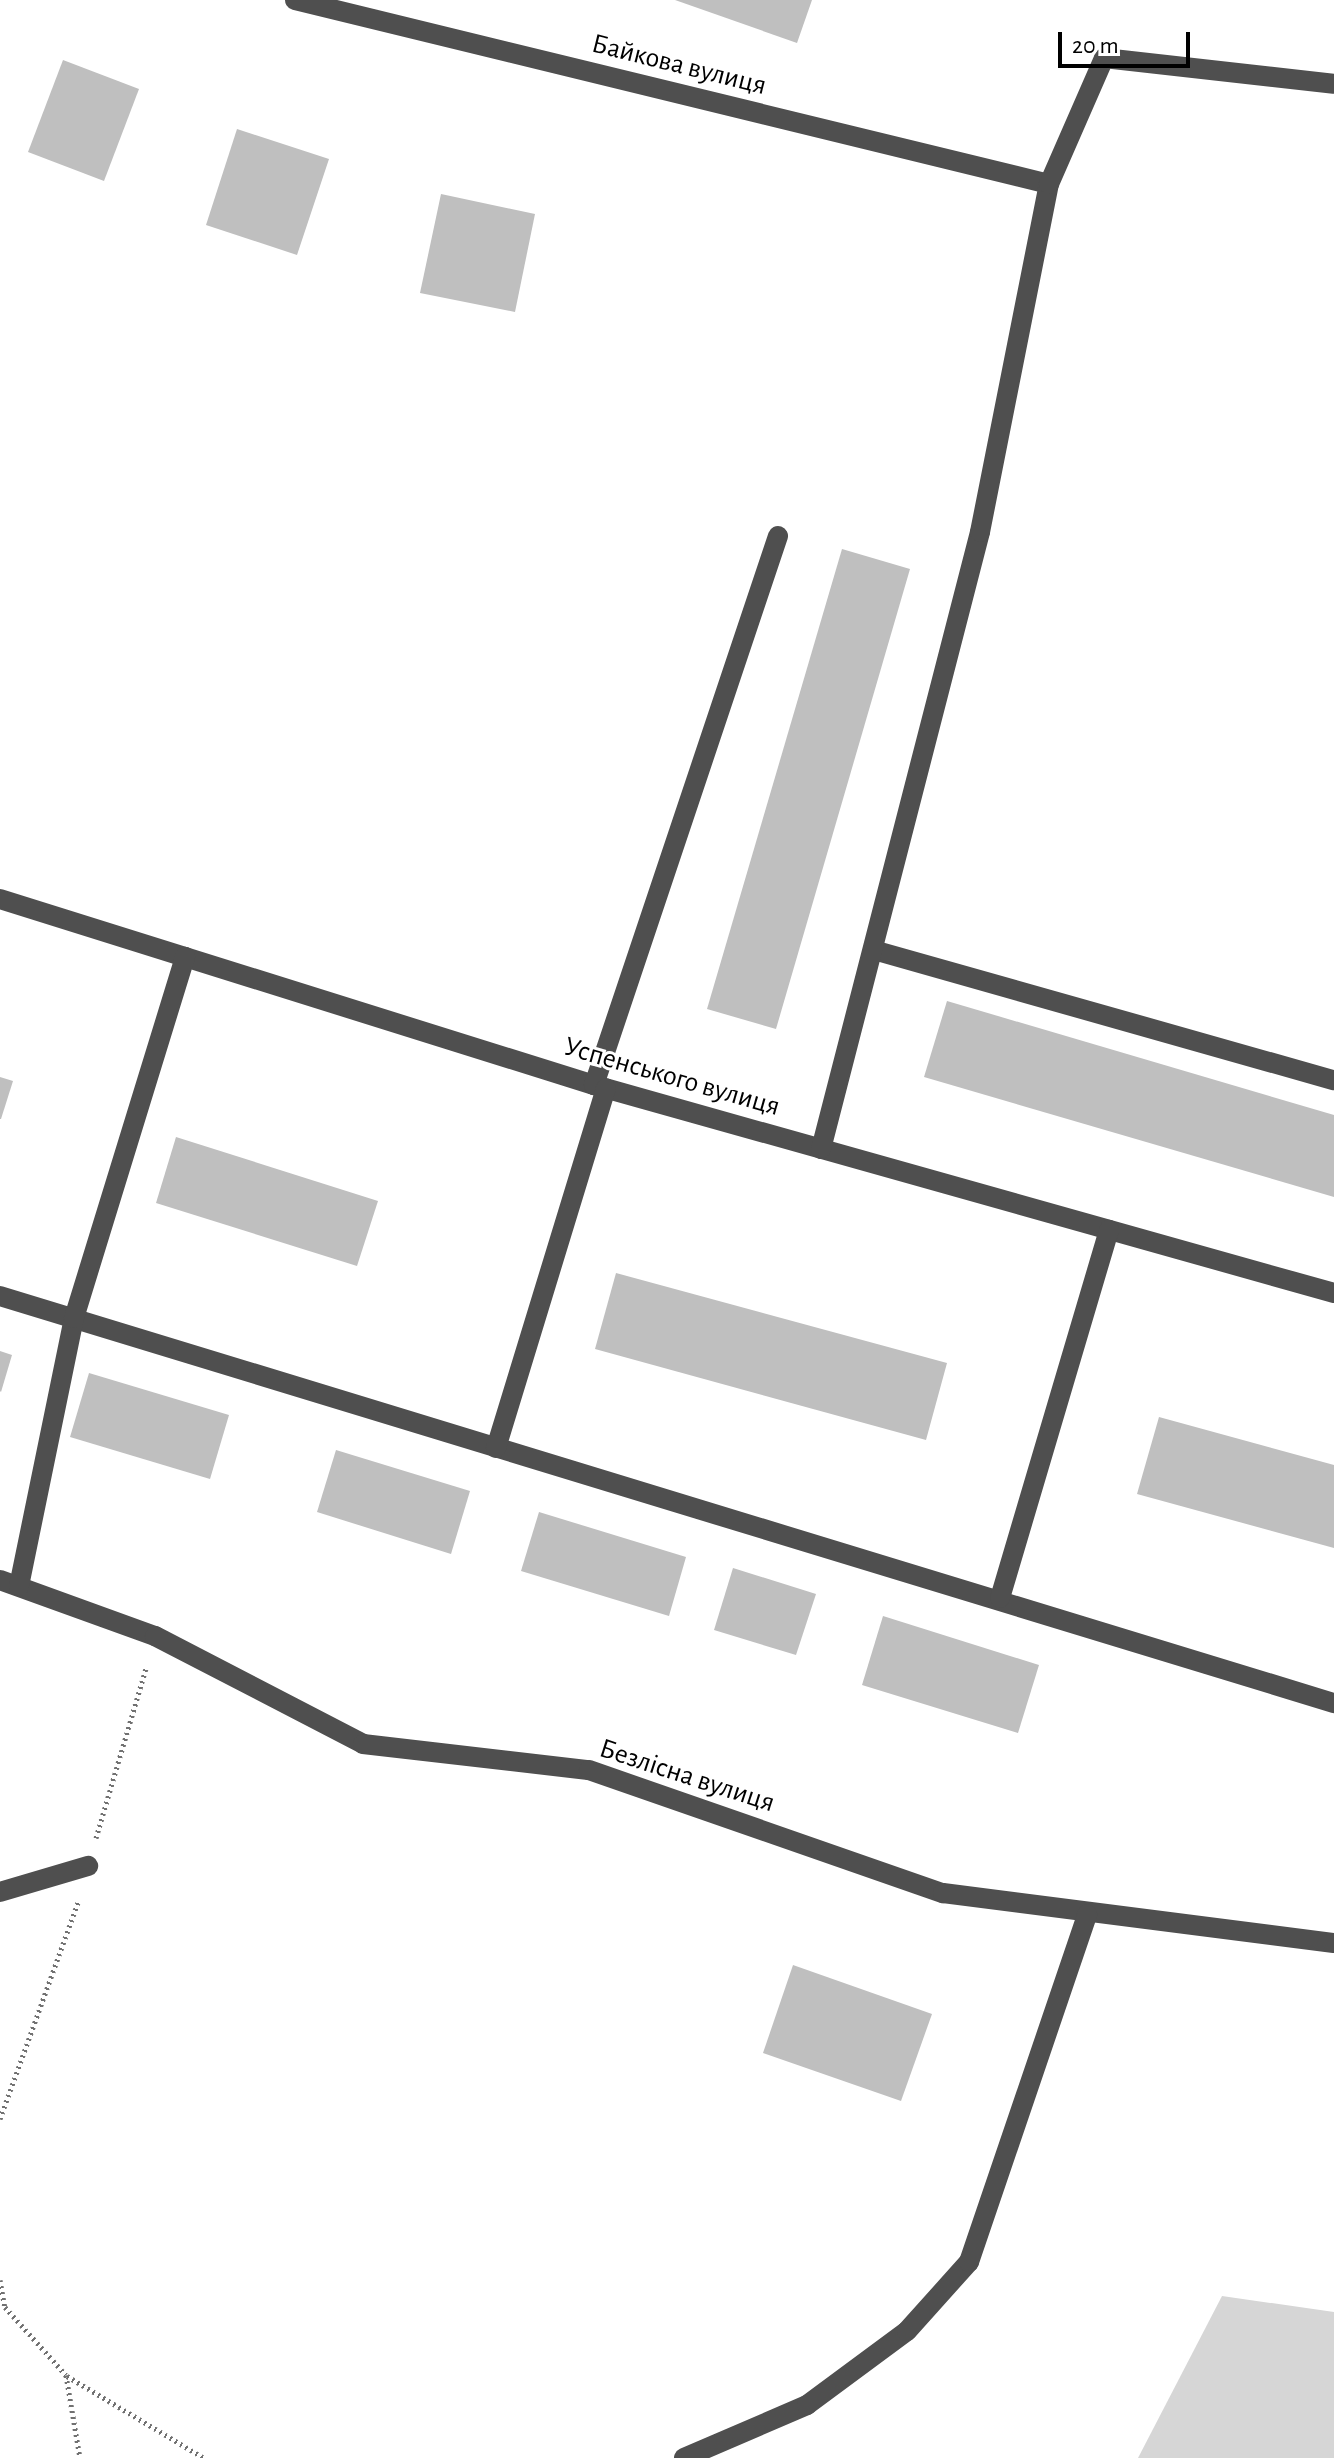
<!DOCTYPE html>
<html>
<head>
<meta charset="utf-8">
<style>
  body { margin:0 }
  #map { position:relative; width:1334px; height:2458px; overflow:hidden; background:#fff; font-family:"Alegreya Sans",sans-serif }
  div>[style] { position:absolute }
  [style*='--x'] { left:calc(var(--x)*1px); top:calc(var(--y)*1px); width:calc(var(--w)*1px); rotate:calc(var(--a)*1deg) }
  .green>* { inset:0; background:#d6d6d6 }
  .building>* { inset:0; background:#bfbfbf }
  .path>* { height:5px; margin-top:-2.5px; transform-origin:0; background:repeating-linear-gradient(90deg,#717171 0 2px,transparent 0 6px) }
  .minor>* { height:20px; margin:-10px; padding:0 10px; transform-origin:10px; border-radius:10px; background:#4f4f4f }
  span { translate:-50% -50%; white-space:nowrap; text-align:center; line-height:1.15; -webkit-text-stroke:6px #fff; paint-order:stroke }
  .street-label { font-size:28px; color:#000 }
  .scale { position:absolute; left:1058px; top:32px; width:132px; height:36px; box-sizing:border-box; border:4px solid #000; border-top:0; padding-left:10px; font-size:24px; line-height:28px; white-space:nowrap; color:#000; -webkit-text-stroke:6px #fff; paint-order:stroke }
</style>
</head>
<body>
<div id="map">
  <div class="green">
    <i style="clip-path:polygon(1222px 2296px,1334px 2312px,1334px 2458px,1138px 2458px)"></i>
  </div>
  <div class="building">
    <i style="clip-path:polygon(675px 0,812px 0,797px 43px)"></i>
    <i style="clip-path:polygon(63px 60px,139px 89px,104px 181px,28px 152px)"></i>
    <i style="clip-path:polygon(237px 129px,329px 159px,297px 255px,206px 225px)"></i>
    <i style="clip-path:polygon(441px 194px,535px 214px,515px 312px,420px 293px)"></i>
    <i style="clip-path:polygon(842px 549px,910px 569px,776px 1029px,707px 1009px)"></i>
    <i style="clip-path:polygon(947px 1001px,1334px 1115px,1334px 1197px,924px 1077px)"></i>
    <i style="clip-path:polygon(0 1077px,13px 1081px,1px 1119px,0 1119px)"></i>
    <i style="clip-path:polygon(176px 1137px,378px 1201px,357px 1266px,156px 1203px)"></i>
    <i style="clip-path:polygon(616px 1273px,947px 1363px,926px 1440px,595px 1349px)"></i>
    <i style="clip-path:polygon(0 1351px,12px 1355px,1px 1392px,0 1391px)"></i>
    <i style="clip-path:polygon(89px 1373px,229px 1415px,210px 1479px,70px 1437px)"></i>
    <i style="clip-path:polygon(1159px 1417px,1334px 1465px,1334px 1548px,1137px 1494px)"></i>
    <i style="clip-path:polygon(336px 1450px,470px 1491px,451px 1554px,317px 1512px)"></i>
    <i style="clip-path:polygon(539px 1512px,686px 1557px,669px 1616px,521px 1571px)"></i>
    <i style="clip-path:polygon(733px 1568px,816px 1594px,796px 1655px,714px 1630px)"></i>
    <i style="clip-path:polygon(883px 1616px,1039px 1665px,1018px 1733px,862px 1685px)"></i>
    <i style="clip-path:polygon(793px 1965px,932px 2014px,901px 2101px,763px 2053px)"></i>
  </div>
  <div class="path">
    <i style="--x:96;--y:1838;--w:177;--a:-73.6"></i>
    <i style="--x:0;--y:2119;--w:231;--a:-70.2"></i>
    <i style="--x:0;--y:2280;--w:27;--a:80"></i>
    <i style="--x:5;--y:2307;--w:91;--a:48.1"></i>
    <i style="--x:66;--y:2375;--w:84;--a:80.4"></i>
    <i style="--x:67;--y:2376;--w:160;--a:30.9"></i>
  </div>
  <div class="minor">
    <i style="--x:295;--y:0;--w:776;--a:13.71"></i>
    <i style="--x:0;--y:899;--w:622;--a:17.39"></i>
    <i style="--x:594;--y:1085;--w:769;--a:15.7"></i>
    <i style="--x:877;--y:951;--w:475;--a:15.8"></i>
    <i style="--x:594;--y:1085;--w:579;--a:-71.47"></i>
    <i style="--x:821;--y:1149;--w:637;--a:-75.55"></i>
    <i style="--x:980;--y:532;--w:355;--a:-78.8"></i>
    <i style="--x:1049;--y:184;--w:137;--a:-66.4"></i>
    <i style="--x:1104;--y:58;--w:231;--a:6.4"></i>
    <i style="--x:0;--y:1296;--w:1395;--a:16.97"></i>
    <i style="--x:496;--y:1448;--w:376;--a:-73"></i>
    <i style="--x:0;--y:1580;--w:165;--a:19.9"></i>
    <i style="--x:155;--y:1636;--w:234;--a:27.4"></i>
    <i style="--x:363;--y:1744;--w:227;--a:6.6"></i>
    <i style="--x:589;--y:1770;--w:375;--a:19.2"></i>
    <i style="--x:943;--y:1893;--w:394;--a:7.3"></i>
    <i style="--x:19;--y:1586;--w:274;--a:-78.4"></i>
    <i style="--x:74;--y:1318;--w:378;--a:-72.9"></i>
    <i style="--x:1000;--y:1598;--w:384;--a:-73.5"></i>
    <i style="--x:0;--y:1892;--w:92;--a:-16.5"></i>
    <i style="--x:684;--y:2458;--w:134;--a:-23.3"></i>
    <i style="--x:807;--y:2405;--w:124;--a:-36.5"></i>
    <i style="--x:907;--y:2331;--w:93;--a:-48.1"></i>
    <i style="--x:969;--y:2262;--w:367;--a:-71.2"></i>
  </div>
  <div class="street-label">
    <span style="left:679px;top:65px;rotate:14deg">Байкова вулиця</span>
    <span style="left:672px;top:1077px;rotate:16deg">Успенського вулиця</span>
    <span style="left:687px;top:1776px;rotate:18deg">Безлісна вулиця</span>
  </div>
  <div class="scale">20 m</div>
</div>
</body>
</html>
